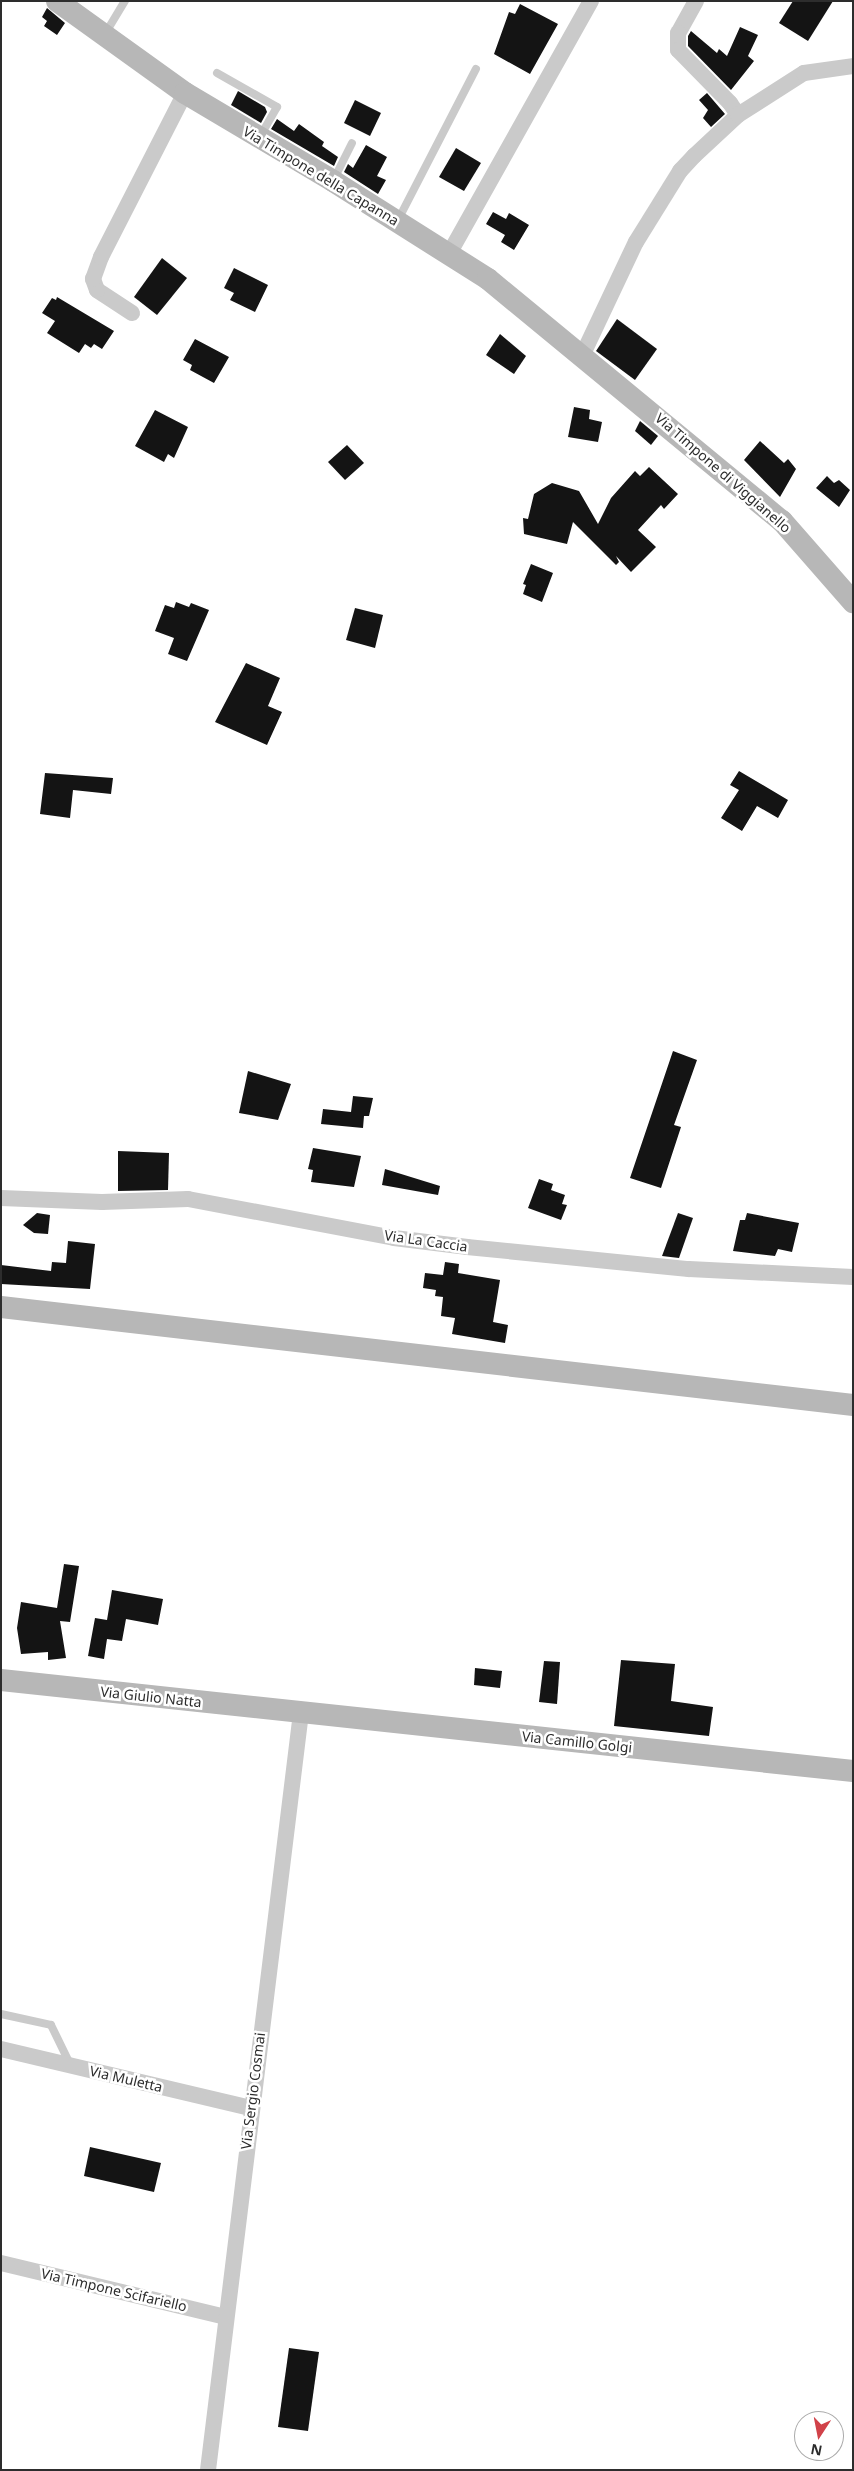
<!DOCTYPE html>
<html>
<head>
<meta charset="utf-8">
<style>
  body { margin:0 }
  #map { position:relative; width:854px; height:2471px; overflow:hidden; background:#fff; font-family:"Noto Sans",sans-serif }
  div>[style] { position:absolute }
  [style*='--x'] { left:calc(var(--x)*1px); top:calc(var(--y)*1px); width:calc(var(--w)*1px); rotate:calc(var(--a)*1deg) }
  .building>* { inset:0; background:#141414 }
  .lane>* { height:8px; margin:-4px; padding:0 4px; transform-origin:4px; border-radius:4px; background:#cacaca }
  .street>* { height:16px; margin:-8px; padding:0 8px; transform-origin:8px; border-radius:8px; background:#cacaca }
  .secondary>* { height:22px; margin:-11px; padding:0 11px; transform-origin:11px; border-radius:11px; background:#b7b7b7 }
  span { translate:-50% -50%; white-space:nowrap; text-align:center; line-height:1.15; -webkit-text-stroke:5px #fff; paint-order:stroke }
  .street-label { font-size:14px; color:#2d2d2d }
  .frame { position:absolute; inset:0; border:2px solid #2d2d2d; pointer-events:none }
  .north { position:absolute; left:794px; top:2411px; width:50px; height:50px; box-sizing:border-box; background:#fff; border:1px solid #ababab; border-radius:50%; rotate:191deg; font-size:14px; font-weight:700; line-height:20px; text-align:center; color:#2d2d2d }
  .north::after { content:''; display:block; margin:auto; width:18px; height:22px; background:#d14249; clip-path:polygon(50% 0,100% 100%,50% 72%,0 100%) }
</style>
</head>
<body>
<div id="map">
  <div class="building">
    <i style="clip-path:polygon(793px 1px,833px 1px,808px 41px,779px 23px)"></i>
    <i style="clip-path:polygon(520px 4px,558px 24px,530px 74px,494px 54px,509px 12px,515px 14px)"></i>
    <i style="clip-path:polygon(47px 8px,65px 23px,57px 35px,44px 26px,47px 21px,42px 17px)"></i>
    <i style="clip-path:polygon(740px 27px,758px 35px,748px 56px,754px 61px,731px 90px,688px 46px,688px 36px,691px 31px,717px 53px,719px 49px,727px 56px)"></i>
    <i style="clip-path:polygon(238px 91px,265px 107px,267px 112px,261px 123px,231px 105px)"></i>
    <i style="clip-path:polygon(707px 93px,725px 114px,711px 127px,703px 118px,708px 110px,699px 100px)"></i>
    <i style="clip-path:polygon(355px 100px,381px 113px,370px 136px,344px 123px)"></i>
    <i style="clip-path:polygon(277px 119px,294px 131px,299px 124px,324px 142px,322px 146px,338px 157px,334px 166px,271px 129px)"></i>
    <i style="clip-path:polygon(366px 145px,387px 157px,377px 176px,386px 180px,378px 194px,344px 172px,348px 164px,353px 168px)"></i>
    <i style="clip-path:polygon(456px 148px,481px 163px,464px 191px,439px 177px)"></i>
    <i style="clip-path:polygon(493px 212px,506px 219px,509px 213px,529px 225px,514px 250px,501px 242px,505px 235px,486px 224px)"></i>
    <i style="clip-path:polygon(162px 258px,187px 278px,157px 315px,134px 297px)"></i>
    <i style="clip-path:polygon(234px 268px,268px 285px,255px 312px,230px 300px,234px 293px,224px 288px)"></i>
    <i style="clip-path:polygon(57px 297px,114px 331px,102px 349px,94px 344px,91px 348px,85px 344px,79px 353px,47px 333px,55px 321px,42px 313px,52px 298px,56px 300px)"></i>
    <i style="clip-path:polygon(617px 319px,657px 349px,635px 380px,596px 351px)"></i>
    <i style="clip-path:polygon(500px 334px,526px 356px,514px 374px,486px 355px)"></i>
    <i style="clip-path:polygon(195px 339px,229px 357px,214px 383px,190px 370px,192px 365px,183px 360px)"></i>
    <i style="clip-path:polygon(574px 407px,590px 410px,589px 419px,602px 422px,598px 442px,568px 437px)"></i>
    <i style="clip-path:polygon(155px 410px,188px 427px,174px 458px,168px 454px,164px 462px,135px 446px)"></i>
    <i style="clip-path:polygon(640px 421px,658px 436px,651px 445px,635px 431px)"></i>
    <i style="clip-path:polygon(760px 441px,784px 463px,788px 459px,796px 469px,780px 497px,744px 460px)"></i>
    <i style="clip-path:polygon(347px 445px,364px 463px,345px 480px,328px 462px)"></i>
    <i style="clip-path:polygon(649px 467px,678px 494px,664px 509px,661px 505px,638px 530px,656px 547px,631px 572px,616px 556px,619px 562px,616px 565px,573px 522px,567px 544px,524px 534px,523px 518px,528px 519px,534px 494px,552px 483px,579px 491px,598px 524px,611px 498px,635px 471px,640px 476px)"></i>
    <i style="clip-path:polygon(827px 476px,834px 483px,839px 480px,850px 490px,839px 507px,816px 488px)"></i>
    <i style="clip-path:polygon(531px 564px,553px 573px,542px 602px,523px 594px,526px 585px,523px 584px)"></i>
    <i style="clip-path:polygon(176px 602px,189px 607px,191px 603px,209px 610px,187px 661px,168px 654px,174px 638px,155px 631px,165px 605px,174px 608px)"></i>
    <i style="clip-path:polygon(355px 608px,383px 615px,375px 648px,346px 640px)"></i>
    <i style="clip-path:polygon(246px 663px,280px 678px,268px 706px,282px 712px,267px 745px,215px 722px)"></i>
    <i style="clip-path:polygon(739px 771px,788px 800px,778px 818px,757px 806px,742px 831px,721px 818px,739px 790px,730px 785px)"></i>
    <i style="clip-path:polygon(45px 773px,113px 778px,111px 794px,73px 790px,70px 818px,40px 814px)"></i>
    <i style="clip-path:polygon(673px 1051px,697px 1060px,674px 1125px,681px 1127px,661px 1188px,630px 1178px)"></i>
    <i style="clip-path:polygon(248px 1071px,291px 1084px,278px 1120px,239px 1113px)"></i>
    <i style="clip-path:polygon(353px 1096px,373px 1098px,369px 1116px,364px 1116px,363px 1128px,321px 1124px,323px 1109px,351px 1112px)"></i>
    <i style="clip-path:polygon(313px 1148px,361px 1156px,354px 1187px,311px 1182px,313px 1170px,308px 1169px)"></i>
    <i style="clip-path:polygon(118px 1151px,169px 1153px,168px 1190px,118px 1191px)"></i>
    <i style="clip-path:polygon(385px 1169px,440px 1186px,438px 1195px,382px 1185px)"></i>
    <i style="clip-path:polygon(539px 1179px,553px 1184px,551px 1190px,565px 1195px,562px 1204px,567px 1205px,561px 1220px,528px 1208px)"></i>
    <i style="clip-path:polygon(37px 1213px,50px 1215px,48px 1234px,34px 1233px,23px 1225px)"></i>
    <i style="clip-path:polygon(678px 1213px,693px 1218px,679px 1258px,662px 1256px)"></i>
    <i style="clip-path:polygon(747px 1213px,799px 1223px,792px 1252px,778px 1249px,775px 1256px,733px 1251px,740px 1220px,745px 1220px)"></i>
    <i style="clip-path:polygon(68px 1241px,95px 1244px,90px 1289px,1px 1284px,1px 1265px,51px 1271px,52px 1262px,66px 1263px)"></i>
    <i style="clip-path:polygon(445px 1262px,459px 1264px,458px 1273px,500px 1280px,493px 1322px,508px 1325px,505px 1343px,452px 1334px,455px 1318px,441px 1316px,443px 1297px,435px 1296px,436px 1290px,423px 1288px,425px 1273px,443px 1275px)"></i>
    <i style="clip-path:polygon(64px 1564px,79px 1566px,70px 1622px,60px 1621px,66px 1658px,48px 1660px,48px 1652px,21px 1654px,17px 1628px,21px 1602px,57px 1608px)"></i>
    <i style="clip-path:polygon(112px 1590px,163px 1599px,158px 1625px,126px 1619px,122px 1641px,107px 1639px,104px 1659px,88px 1656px,95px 1618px,107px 1620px)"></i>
    <i style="clip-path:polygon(621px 1660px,675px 1664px,671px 1701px,713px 1707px,709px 1736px,614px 1726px)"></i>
    <i style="clip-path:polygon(544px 1661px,560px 1662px,557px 1704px,539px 1702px)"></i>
    <i style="clip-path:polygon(475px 1668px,502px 1671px,500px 1688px,474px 1685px)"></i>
    <i style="clip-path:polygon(90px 2147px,161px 2163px,154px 2192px,84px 2176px)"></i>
    <i style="clip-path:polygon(289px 2348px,319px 2352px,308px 2431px,278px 2427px)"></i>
  </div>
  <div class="lane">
    <i style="--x:105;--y:34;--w:39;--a:-59"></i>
    <i style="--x:217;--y:73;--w:69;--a:29.5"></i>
    <i style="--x:277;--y:107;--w:34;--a:120"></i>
    <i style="--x:334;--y:179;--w:40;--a:-63.4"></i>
    <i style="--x:398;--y:220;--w:170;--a:-62.7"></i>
    <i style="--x:1;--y:2014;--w:51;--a:12.4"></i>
    <i style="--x:51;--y:2025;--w:43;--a:64"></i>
  </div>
  <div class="street">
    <i style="--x:696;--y:1;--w:37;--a:119"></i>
    <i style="--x:678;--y:33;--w:17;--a:90"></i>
    <i style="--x:678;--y:50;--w:74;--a:45.5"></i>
    <i style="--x:730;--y:103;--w:14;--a:56"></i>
    <i style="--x:449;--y:254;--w:290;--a:-60.7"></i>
    <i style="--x:132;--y:313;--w:42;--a:-146.7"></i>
    <i style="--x:97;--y:290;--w:12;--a:-110"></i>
    <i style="--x:93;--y:279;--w:23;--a:-70"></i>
    <i style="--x:101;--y:257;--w:184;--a:-62.9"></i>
    <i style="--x:582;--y:356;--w:126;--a:-64.7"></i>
    <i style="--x:636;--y:242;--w:84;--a:-58.2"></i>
    <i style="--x:680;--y:171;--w:21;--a:-47"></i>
    <i style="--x:694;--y:156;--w:60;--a:-43"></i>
    <i style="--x:738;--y:115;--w:78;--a:-32.5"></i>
    <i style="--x:804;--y:73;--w:49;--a:-8.1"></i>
    <i style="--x:1;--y:1198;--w:101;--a:2.3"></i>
    <i style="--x:102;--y:1202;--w:86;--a:-2"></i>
    <i style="--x:188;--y:1199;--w:210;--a:10.7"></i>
    <i style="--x:394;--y:1238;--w:74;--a:7"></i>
    <i style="--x:467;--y:1247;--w:223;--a:5.7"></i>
    <i style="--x:689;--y:1269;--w:164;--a:2.8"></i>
    <i style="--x:1;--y:2049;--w:257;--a:13.3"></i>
    <i style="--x:1;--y:2263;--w:231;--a:13.5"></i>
    <i style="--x:208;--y:2470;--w:763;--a:-83"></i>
  </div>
  <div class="secondary">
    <i style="--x:57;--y:1;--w:158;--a:35.7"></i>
    <i style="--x:185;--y:93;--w:172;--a:30.7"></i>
    <i style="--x:333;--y:181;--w:183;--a:32.3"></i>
    <i style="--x:488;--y:279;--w:381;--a:39.5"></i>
    <i style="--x:782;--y:521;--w:108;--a:48.8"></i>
    <i style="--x:1;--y:1307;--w:858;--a:6.56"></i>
    <i style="--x:1;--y:1680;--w:857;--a:6.1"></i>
  </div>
  <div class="street-label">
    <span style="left:321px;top:176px;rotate:31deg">Via Timpone della Capanna</span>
    <span style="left:723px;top:473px;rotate:41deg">Via Timpone di Viggianello</span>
    <span style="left:426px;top:1241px;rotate:8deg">Via La Caccia</span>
    <span style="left:151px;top:1697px;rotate:6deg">Via Giulio Natta</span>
    <span style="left:577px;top:1742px;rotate:6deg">Via Camillo Golgi</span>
    <span style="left:126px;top:2079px;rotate:13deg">Via Muletta</span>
    <span style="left:253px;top:2091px;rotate:-83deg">Via Sergio Cosmai</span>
    <span style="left:114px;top:2290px;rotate:13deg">Via Timpone Scifariello</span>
  </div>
  <div class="frame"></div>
  <div class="north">N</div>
</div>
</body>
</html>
